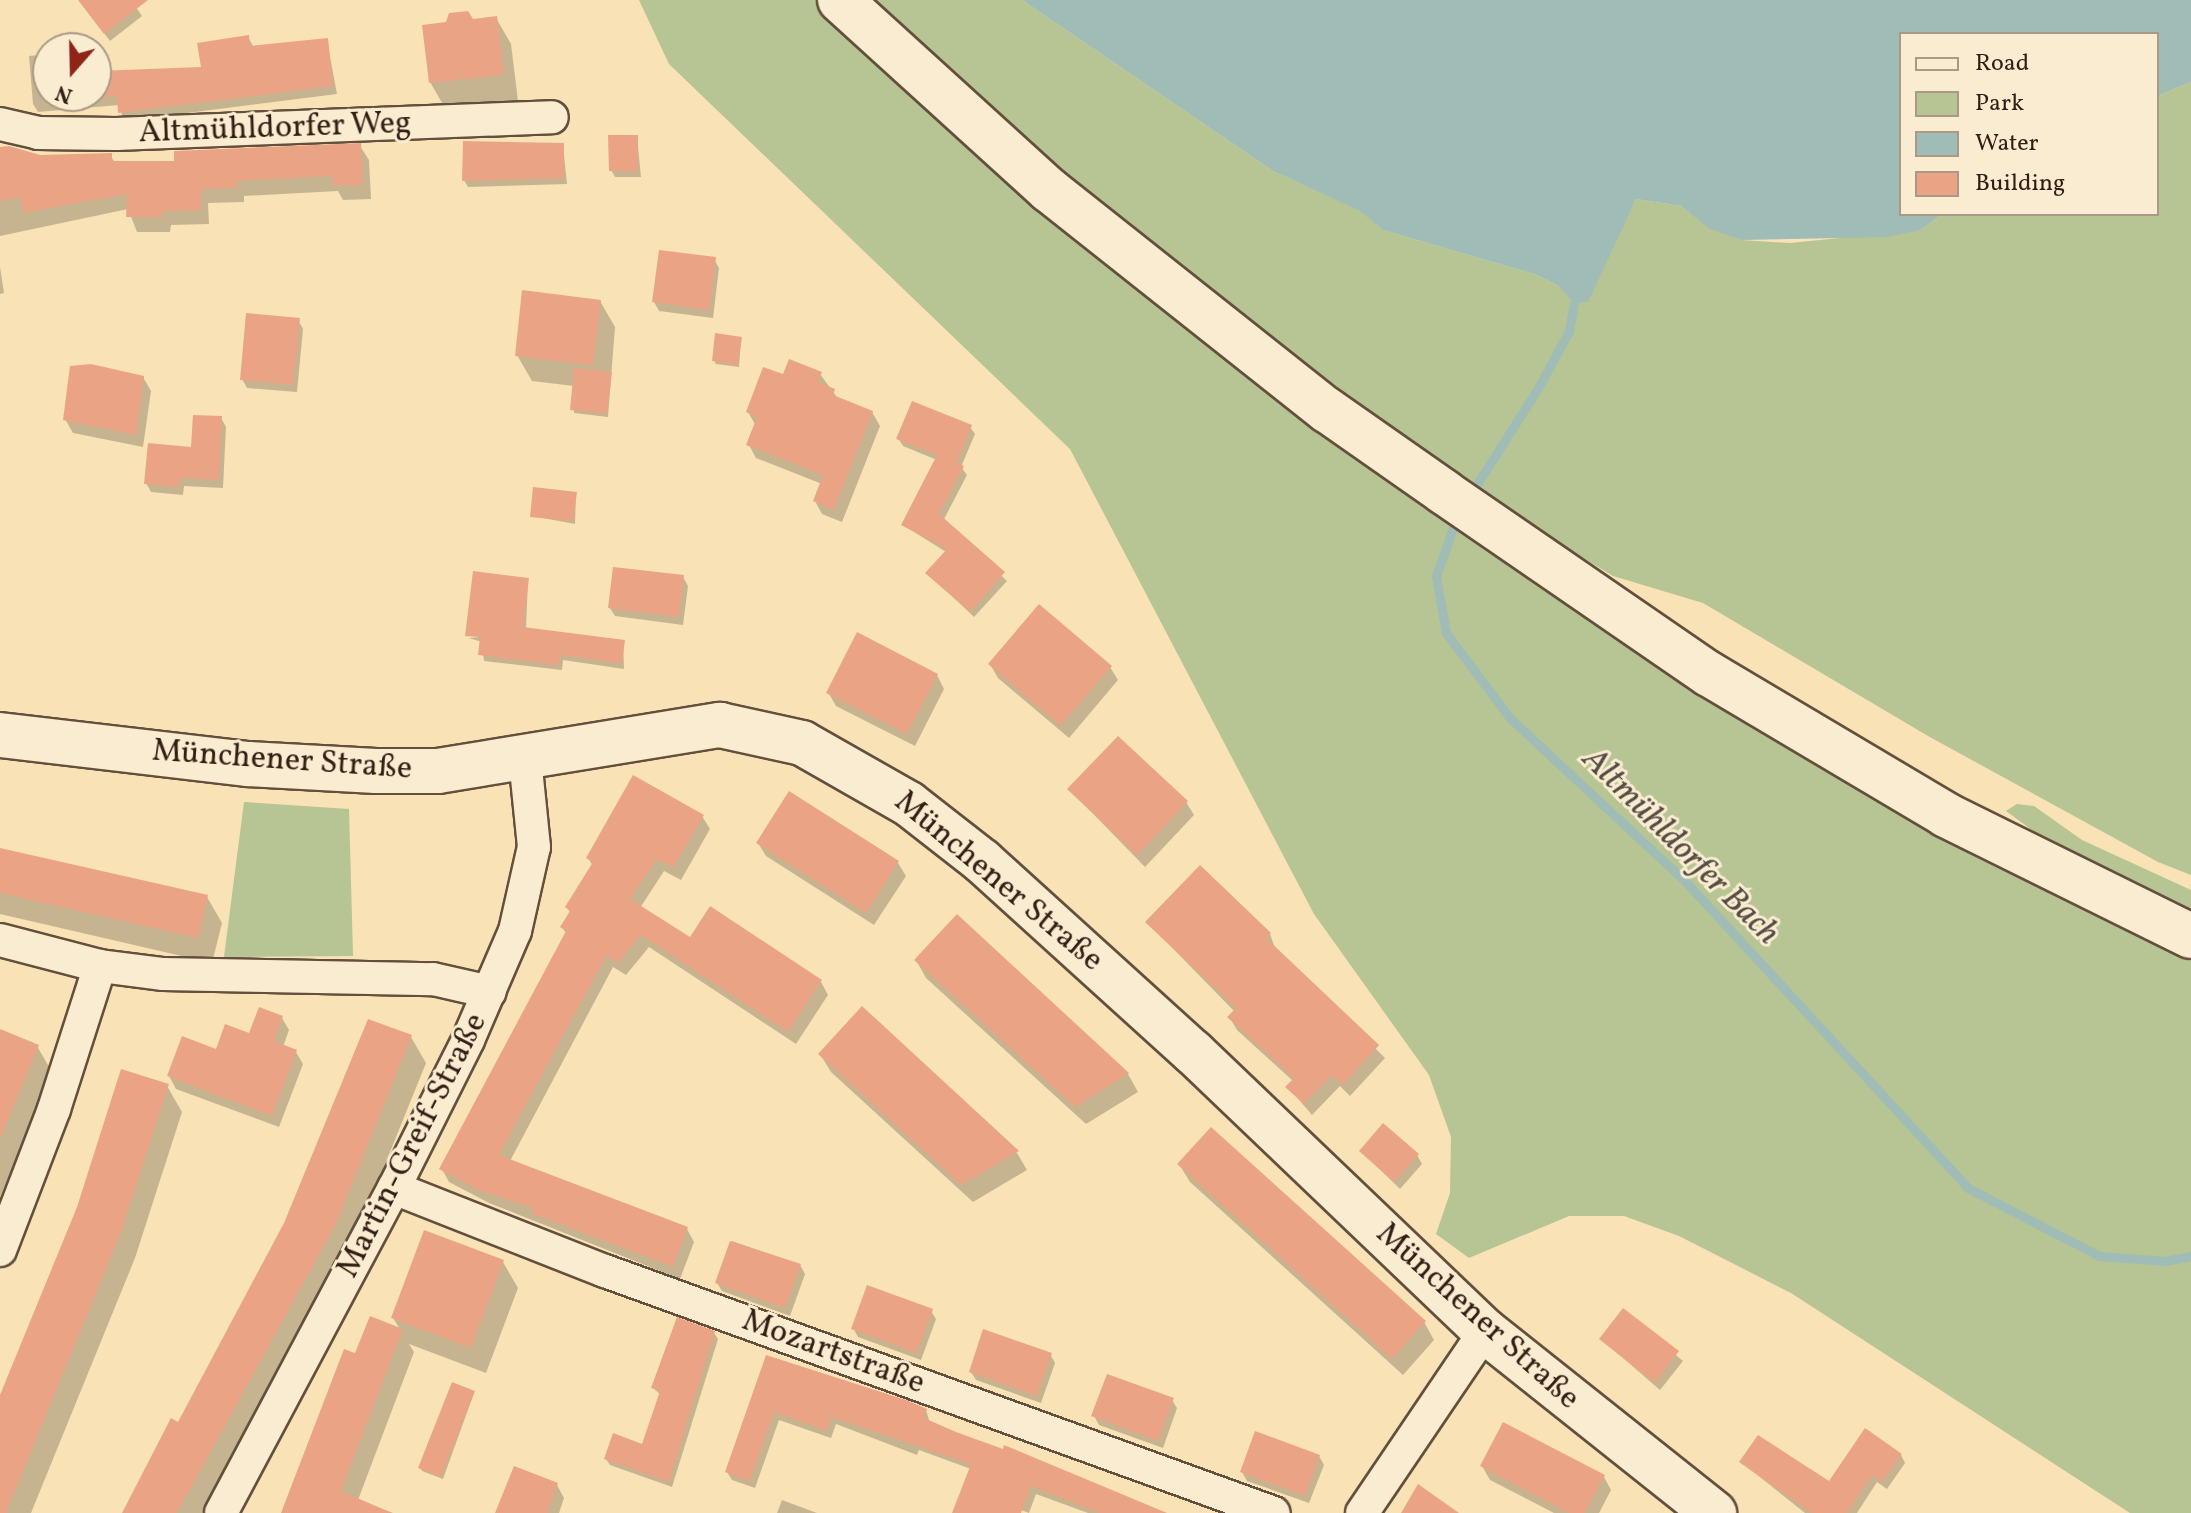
<!DOCTYPE html>
<html>
<head>
<meta charset="utf-8">
<style>
  body { margin:0 }
  #map { position:relative; width:2191px; height:1513px; overflow:hidden; background:#f8e2b6; font-family:Vollkorn,serif }
  div>[style] { position:absolute }
  [style*='--x'] { left:calc(var(--x)*1px); top:calc(var(--y)*1px); width:calc(var(--w)*1px); rotate:calc(var(--a)*1deg) }
  .green>* { inset:0; background:#b7c493 }
  .water>* { inset:0; background:#9fbcb6 }
  .shadow>* { inset:0; background:#0003 }
  .stream>* { height:9px; margin:-4.5px; padding:0 4.5px; transform-origin:4.5px; border-radius:4.5px; background:#9fbcb6 }
  .building>* { inset:0; background:#eaa485 }
  .roads { filter:drop-shadow(2px 0 #644f3d) drop-shadow(-2px 0 #644f3d) drop-shadow(0 2px #644f3d) drop-shadow(0 -2px #644f3d) }
  .street>* { height:32px; margin:-16px; padding:0 16px; transform-origin:16px; border-radius:16px; background:#faecd0 }
  .secondary>* { height:44px; margin:-22px; padding:0 22px; transform-origin:22px; border-radius:22px; background:#faecd0 }
  span { translate:-50% -50%; white-space:nowrap; text-align:center; line-height:1.15; -webkit-text-stroke:6px #faecd0; paint-order:stroke }
  .street-label { font-size:32px; color:#331e15 }
  .water-label { font-size:34px; color:#534d45; font-style:italic }
  .legend { position:absolute; left:1899px; top:32px; width:260px; height:184px; box-sizing:border-box; background:#faecd0; border:2px solid #aa9a85; margin:0; padding:10px 14px; list-style:none; font-size:24px; color:#331e15 }
  .legend li { display:flex; align-items:center; gap:16px; height:40px }
  .legend b { width:40px; border:2px solid #aa9a85 }
  .north { position:absolute; left:32px; top:32px; width:80px; height:80px; box-sizing:border-box; background:#faecd0; border:2px solid #aa9a85; border-radius:50%; rotate:200deg; font-size:22px; font-weight:700; line-height:32px; text-align:center; color:#331e15 }
  .north::after { content:''; display:block; margin:auto; width:28px; height:36px; background:#8f2418; clip-path:polygon(50% 0,100% 100%,50% 72%,0 100%) }
</style>
</head>
<body>
<div id="map">
  <div class="green">
    <i style="clip-path:polygon(639px 0,816px 0,1040px 205px,1483px 545px,1684px 685px,1973px 856px,2191px 961px,2191px 1513px,2130px 1513px,1791px 1293px,1679px 1236px,1624px 1216px,1569px 1216px,1469px 1258px,1436px 1234px,1450px 1193px,1451px 1137px,1429px 1075px,1314px 914px,1070px 449px,669px 64px)"></i>
    <i style="clip-path:polygon(866px 0,1022px 0,1273px 171px,1361px 211px,1383px 230px,1534px 274px,1559px 286px,1613px 245px,1636px 199px,1681px 206px,1710px 228px,1741px 240px,1790px 243px,1921px 230px,1942px 214px,2157px 214px,2157px 96px,2191px 82px,2191px 875px,2158px 862px,1928px 736px,1703px 603px,1613px 576px,1473px 491px,1131px 229px)"></i>
    <i style="clip-path:polygon(244px 802px,349px 809px,353px 956px,224px 957px)"></i>
    <i style="clip-path:polygon(2017px 804px,2034px 806px,2082px 840px,2191px 890px,2191px 917px,2059px 850px,2006px 811px)"></i>
  </div>
  <div class="water">
    <i style="clip-path:polygon(1022px 0,2191px 0,2191px 82px,2157px 96px,2157px 34px,1901px 34px,1901px 214px,1942px 214px,1921px 230px,1887px 237px,1741px 240px,1710px 229px,1681px 206px,1636px 199px,1588px 302px,1574px 303px,1559px 286px,1534px 274px,1383px 230px,1360px 211px,1273px 171px)"></i>
  </div>
  <div class="shadow">
    <i style="clip-path:polygon(79px 0,131px 0,142px 16px,110px 41px)"></i>
    <i style="clip-path:polygon(496px 18px,511px 44px,518px 101px,445px 108px,430px 82px)"></i>
    <i style="clip-path:polygon(248px 37px,253px 46px,327px 40px,337px 94px,124px 121px,119px 105px,38px 112px,33px 104px,29px 56px,48px 54px,48px 96px,96px 96px,96px 73px,203px 69px)"></i>
    <i style="clip-path:polygon(637px 137px,641px 177px,615px 177px,611px 170px)"></i>
    <i style="clip-path:polygon(563px 145px,567px 184px,468px 187px,464px 180px)"></i>
    <i style="clip-path:polygon(360px 146px,369px 160px,371px 199px,343px 200px,338px 191px,244px 196px,244px 202px,208px 203px,209px 224px,171px 225px,170px 232px,137px 232px,128px 209px,0 236px,0 149px,39px 157px,110px 155px,115px 163px,176px 163px)"></i>
    <i style="clip-path:polygon(714px 259px,719px 268px,713px 318px,659px 311px,654px 302px)"></i>
    <i style="clip-path:polygon(0 267px,4px 293px,0 294px)"></i>
    <i style="clip-path:polygon(600px 301px,615px 327px,608px 417px,574px 413px,574px 386px,532px 381px,517px 355px)"></i>
    <i style="clip-path:polygon(298px 320px,303px 329px,297px 392px,247px 388px,242px 379px)"></i>
    <i style="clip-path:polygon(741px 339px,739px 367px,716px 364px,714px 360px)"></i>
    <i style="clip-path:polygon(820px 374px,839px 400px,872px 412px,880px 426px,842px 522px,822px 514px,815px 501px,822px 484px,756px 458px,749px 445px,756px 426px,748px 412px,784px 377px)"></i>
    <i style="clip-path:polygon(143px 377px,151px 391px,143px 447px,73px 433px,65px 419px)"></i>
    <i style="clip-path:polygon(221px 418px,226px 427px,223px 488px,184px 486px,183px 495px,151px 492px,146px 483px,193px 449px)"></i>
    <i style="clip-path:polygon(970px 427px,975px 434px,961px 467px,967px 475px,943px 521px,1007px 581px,974px 617px,928px 573px,946px 552px,903px 525px,937px 460px,903px 446px,898px 438px)"></i>
    <i style="clip-path:polygon(576px 493px,575px 524px,532px 516px)"></i>
    <i style="clip-path:polygon(474px 574px,528px 580px,526px 629px,623px 641px,624px 669px,563px 660px,562px 670px,484px 661px,482px 642px,469px 638px,490px 636px,467px 635px)"></i>
    <i style="clip-path:polygon(683px 577px,688px 586px,683px 625px,615px 616px,610px 608px)"></i>
    <i style="clip-path:polygon(990px 664px,1110px 667px,1118px 680px,1069px 738px,998px 678px)"></i>
    <i style="clip-path:polygon(937px 675px,944px 689px,915px 746px,836px 706px,828px 692px)"></i>
    <i style="clip-path:polygon(1070px 790px,1186px 802px,1194px 815px,1145px 867px)"></i>
    <i style="clip-path:polygon(790px 794px,898px 863px,906px 876px,874px 925px,766px 856px,758px 843px)"></i>
    <i style="clip-path:polygon(702px 816px,710px 829px,681px 880px,664px 871px,640px 908px,691px 939px,821px 982px,828px 995px,796px 1044px,649px 947px,626px 975px,613px 967px,510px 1161px,687px 1229px,694px 1242px,680px 1279px,489px 1203px,449px 1182px,442px 1169px,567px 935px,562px 927px,571px 914px,567px 907px,593px 866px,588px 858px)"></i>
    <i style="clip-path:polygon(0 850px,207px 897px,222px 923px,212px 963px,0 914px)"></i>
    <i style="clip-path:polygon(957px 917px,1128px 1074px,1138px 1092px,1086px 1124px,926px 978px,916px 960px)"></i>
    <i style="clip-path:polygon(1147px 922px,1270px 934px,1275px 948px,1385px 1058px,1350px 1096px,1340px 1086px,1312px 1115px,1288px 1087px,1293px 1081px,1237px 1030px,1230px 1018px,1235px 1012px)"></i>
    <i style="clip-path:polygon(862px 1009px,1017px 1153px,1027px 1170px,973px 1202px,831px 1072px,820px 1054px)"></i>
    <i style="clip-path:polygon(282px 1018px,289px 1030px,283px 1047px,296px 1052px,303px 1064px,279px 1127px,176px 1089px,169px 1076px)"></i>
    <i style="clip-path:polygon(0 1031px,37px 1046px,52px 1072px,0 1197px)"></i>
    <i style="clip-path:polygon(411px 1037px,426px 1063px,350px 1251px,205px 1513px,124px 1513px)"></i>
    <i style="clip-path:polygon(167px 1086px,182px 1112px,135px 1258px,31px 1513px,0 1513px,0 1401px,79px 1207px)"></i>
    <i style="clip-path:polygon(1361px 1151px,1417px 1155px,1422px 1164px,1400px 1189px)"></i>
    <i style="clip-path:polygon(1179px 1164px,1424px 1322px,1434px 1340px,1403px 1375px,1190px 1182px)"></i>
    <i style="clip-path:polygon(732px 1241px,800px 1265px,805px 1274px,790px 1316px,722px 1291px,717px 1283px)"></i>
    <i style="clip-path:polygon(503px 1262px,518px 1288px,486px 1373px,409px 1344px,414px 1352px,358px 1500px,393px 1513px,283px 1513px,356px 1355px,401px 1331px,393px 1318px)"></i>
    <i style="clip-path:polygon(931px 1311px,936px 1319px,921px 1360px,858px 1337px,853px 1328px)"></i>
    <i style="clip-path:polygon(1624px 1311px,1683px 1361px,1660px 1390px,1601px 1339px)"></i>
    <i style="clip-path:polygon(714px 1333px,718px 1339px,672px 1487px,610px 1465px,606px 1459px,643px 1446px,661px 1395px,653px 1388px)"></i>
    <i style="clip-path:polygon(1050px 1354px,1055px 1363px,1041px 1403px,976px 1380px,971px 1372px)"></i>
    <i style="clip-path:polygon(767px 1357px,926px 1410px,930px 1423px,955px 1434px,1166px 1513px,1088px 1513px,1036px 1494px,1029px 1513px,1015px 1508px,1013px 1513px,954px 1513px,971px 1469px,919px 1450px,917px 1455px,836px 1424px,831px 1438px,779px 1420px,755px 1488px,732px 1480px,727px 1472px)"></i>
    <i style="clip-path:polygon(474px 1393px,443px 1479px,422px 1471px,420px 1467px)"></i>
    <i style="clip-path:polygon(1172px 1400px,1177px 1408px,1163px 1448px,1099px 1425px,1094px 1416px)"></i>
    <i style="clip-path:polygon(1901px 1455px,1905px 1463px,1887px 1489px,1877px 1482px,1857px 1513px,1805px 1513px,1741px 1462px,1829px 1484px)"></i>
    <i style="clip-path:polygon(1319px 1456px,1324px 1465px,1309px 1503px,1247px 1481px,1242px 1472px)"></i>
    <i style="clip-path:polygon(1482px 1466px,1604px 1477px,1611px 1490px,1599px 1513px,1554px 1513px,1490px 1480px)"></i>
    <i style="clip-path:polygon(557px 1485px,564px 1498px,559px 1513px,498px 1513px)"></i>
    <i style="clip-path:polygon(782px 1500px,817px 1513px,777px 1513px)"></i>
  </div>
  <div class="stream">
    <i style="--x:1470;--y:495;--w:125;--a:-57.5"></i>
    <i style="--x:1537;--y:390;--w:67;--a:-61.5"></i>
    <i style="--x:1569;--y:331;--w:28;--a:-80"></i>
    <i style="--x:1458;--y:514;--w:66;--a:109.5"></i>
    <i style="--x:1436;--y:576;--w:58;--a:80"></i>
    <i style="--x:1446;--y:633;--w:106;--a:53"></i>
    <i style="--x:1510;--y:718;--w:238;--a:43"></i>
    <i style="--x:1684;--y:880;--w:419;--a:47.3"></i>
    <i style="--x:1968;--y:1188;--w:148;--a:27.4"></i>
    <i style="--x:2099;--y:1256;--w:66;--a:4.3"></i>
    <i style="--x:2165;--y:1261;--w:26;--a:-11"></i>
  </div>
  <div class="building">
    <i style="clip-path:polygon(78px 0,148px 0,104px 34px)"></i>
    <i style="clip-path:polygon(468px 11px,473px 19px,497px 16px,504px 75px,429px 83px,422px 25px,446px 22px,449px 13px)"></i>
    <i style="clip-path:polygon(249px 35px,250px 46px,328px 38px,333px 86px,118px 113px,117px 96px,96px 98px,96px 71px,201px 67px,197px 43px)"></i>
    <i style="clip-path:polygon(608px 135px,638px 135px,638px 171px,609px 171px)"></i>
    <i style="clip-path:polygon(463px 141px,564px 143px,564px 178px,462px 181px)"></i>
    <i style="clip-path:polygon(361px 143px,363px 185px,333px 186px,332px 176px,237px 181px,237px 188px,201px 189px,201px 210px,163px 211px,163px 217px,126px 217px,127px 194px,23px 213px,20px 197px,0 201px,0 147px,9px 146px,40px 155px,112px 153px,112px 161px,174px 161px,174px 151px)"></i>
    <i style="clip-path:polygon(659px 250px,716px 257px,709px 310px,652px 302px)"></i>
    <i style="clip-path:polygon(522px 290px,601px 300px,593px 365px,515px 356px)"></i>
    <i style="clip-path:polygon(246px 313px,300px 318px,293px 385px,240px 380px)"></i>
    <i style="clip-path:polygon(715px 333px,742px 337px,738px 365px,712px 361px)"></i>
    <i style="clip-path:polygon(789px 359px,822px 372px,818px 382px,835px 389px,833px 395px,873px 411px,834px 510px,813px 501px,823px 475px,746px 445px,757px 417px,746px 412px,763px 367px,783px 374px)"></i>
    <i style="clip-path:polygon(91px 364px,144px 376px,136px 435px,63px 420px,70px 366px)"></i>
    <i style="clip-path:polygon(574px 368px,612px 372px,607px 414px,570px 410px)"></i>
    <i style="clip-path:polygon(912px 401px,972px 425px,957px 463px,964px 466px,939px 514px,1005px 572px,970px 612px,925px 573px,947px 549px,901px 525px,937px 455px,896px 439px)"></i>
    <i style="clip-path:polygon(193px 415px,222px 416px,219px 480px,180px 478px,179px 487px,144px 484px,148px 443px,191px 447px)"></i>
    <i style="clip-path:polygon(533px 487px,577px 492px,573px 521px,530px 517px)"></i>
    <i style="clip-path:polygon(613px 567px,684px 575px,679px 617px,608px 608px)"></i>
    <i style="clip-path:polygon(473px 571px,529px 578px,523px 627px,625px 640px,622px 663px,560px 655px,559px 665px,478px 655px,480px 637px,465px 636px)"></i>
    <i style="clip-path:polygon(1039px 604px,1112px 666px,1060px 726px,988px 664px)"></i>
    <i style="clip-path:polygon(857px 632px,938px 674px,907px 734px,826px 693px)"></i>
    <i style="clip-path:polygon(1118px 736px,1188px 801px,1137px 855px,1067px 789px)"></i>
    <i style="clip-path:polygon(633px 775px,704px 815px,673px 868px,657px 859px,630px 899px,690px 937px,710px 906px,822px 980px,788px 1032px,641px 935px,618px 963px,606px 956px,499px 1155px,688px 1227px,673px 1267px,531px 1213px,533px 1208px,480px 1191px,439px 1169px,566px 931px,560px 927px,570px 911px,565px 907px,593px 862px,586px 858px)"></i>
    <i style="clip-path:polygon(789px 791px,899px 861px,866px 913px,756px 843px)"></i>
    <i style="clip-path:polygon(0 848px,208px 895px,198px 938px,0 893px)"></i>
    <i style="clip-path:polygon(1200px 865px,1271px 933px,1266px 938px,1379px 1045px,1343px 1085px,1332px 1075px,1304px 1104px,1285px 1087px,1294px 1078px,1227px 1017px,1236px 1008px,1145px 922px)"></i>
    <i style="clip-path:polygon(957px 914px,1129px 1073px,1075px 1107px,914px 960px)"></i>
    <i style="clip-path:polygon(862px 1006px,1019px 1151px,961px 1185px,818px 1054px)"></i>
    <i style="clip-path:polygon(259px 1007px,283px 1016px,274px 1041px,297px 1050px,272px 1116px,167px 1076px,182px 1036px,216px 1049px,225px 1024px,249px 1033px)"></i>
    <i style="clip-path:polygon(368px 1019px,412px 1035px,336px 1224px,177px 1513px,122px 1513px,171px 1418px,178px 1422px,284px 1223px)"></i>
    <i style="clip-path:polygon(0 1029px,39px 1045px,1px 1137px,0 1137px)"></i>
    <i style="clip-path:polygon(121px 1069px,169px 1084px,121px 1232px,6px 1513px,0 1513px,0 1395px,77px 1207px)"></i>
    <i style="clip-path:polygon(1383px 1123px,1419px 1154px,1394px 1182px,1359px 1151px)"></i>
    <i style="clip-path:polygon(1211px 1127px,1426px 1321px,1392px 1359px,1177px 1164px)"></i>
    <i style="clip-path:polygon(424px 1230px,504px 1260px,471px 1348px,391px 1318px)"></i>
    <i style="clip-path:polygon(730px 1241px,801px 1264px,785px 1308px,715px 1283px)"></i>
    <i style="clip-path:polygon(867px 1285px,933px 1309px,917px 1353px,851px 1329px)"></i>
    <i style="clip-path:polygon(1623px 1308px,1679px 1351px,1655px 1383px,1599px 1339px)"></i>
    <i style="clip-path:polygon(370px 1316px,403px 1329px,341px 1491px,392px 1513px,281px 1513px,344px 1349px,355px 1353px)"></i>
    <i style="clip-path:polygon(677px 1317px,715px 1331px,669px 1482px,604px 1459px,613px 1433px,642px 1444px,660px 1391px,651px 1388px)"></i>
    <i style="clip-path:polygon(983px 1329px,1052px 1353px,1037px 1396px,969px 1372px)"></i>
    <i style="clip-path:polygon(766px 1355px,906px 1400px,927px 1409px,924px 1418px,956px 1432px,1003px 1449px,1004px 1445px,1167px 1513px,1100px 1513px,1031px 1486px,1021px 1513px,952px 1513px,971px 1464px,831px 1417px,827px 1431px,774px 1412px,750px 1481px,725px 1472px)"></i>
    <i style="clip-path:polygon(1107px 1374px,1174px 1398px,1158px 1441px,1091px 1416px)"></i>
    <i style="clip-path:polygon(452px 1382px,475px 1391px,441px 1477px,418px 1468px)"></i>
    <i style="clip-path:polygon(1503px 1422px,1605px 1475px,1585px 1513px,1569px 1513px,1480px 1466px)"></i>
    <i style="clip-path:polygon(1865px 1428px,1902px 1454px,1882px 1482px,1872px 1475px,1847px 1513px,1812px 1513px,1739px 1462px,1758px 1435px,1829px 1481px)"></i>
    <i style="clip-path:polygon(1255px 1431px,1320px 1455px,1305px 1496px,1240px 1472px)"></i>
    <i style="clip-path:polygon(514px 1466px,558px 1483px,547px 1513px,495px 1513px)"></i>
    <i style="clip-path:polygon(1418px 1484px,1459px 1513px,1401px 1513px)"></i>
  </div>
  <div class="roads">
    <div class="street">
      <i style="--x:0;--y:124;--w:39;--a:13"></i>
      <i style="--x:38;--y:133;--w:78;--a:0.7"></i>
      <i style="--x:116;--y:134;--w:436;--a:-2.2"></i>
      <i style="--x:0;--y:940;--w:103;--a:14.6"></i>
      <i style="--x:100;--y:966;--w:64;--a:7.2"></i>
      <i style="--x:163;--y:974;--w:270;--a:1.1"></i>
      <i style="--x:433;--y:979;--w:58;--a:12.8"></i>
      <i style="--x:394;--y:1188;--w:227;--a:21.5"></i>
      <i style="--x:605;--y:1271;--w:711;--a:19.89"></i>
      <i style="--x:0;--y:1250;--w:151;--a:-69"></i>
      <i style="--x:54;--y:1109;--w:150;--a:-72.2"></i>
      <i style="--x:221;--y:1513;--w:368;--a:-62"></i>
      <i style="--x:394;--y:1188;--w:165;--a:-63.4"></i>
      <i style="--x:468;--y:1040;--w:119;--a:-66.7"></i>
      <i style="--x:515;--y:931;--w:86;--a:-77.3"></i>
      <i style="--x:534;--y:847;--w:89;--a:-95.8"></i>
      <i style="--x:1362;--y:1513;--w:220;--a:-55.9"></i>
    </div>
    <div class="secondary">
      <i style="--x:840;--y:0;--w:282;--a:42.3"></i>
      <i style="--x:1049;--y:190;--w:355;--a:38.4"></i>
      <i style="--x:1327;--y:410;--w:143;--a:35"></i>
      <i style="--x:1444;--y:492;--w:321;--a:34.5"></i>
      <i style="--x:1709;--y:674;--w:276;--a:30.7"></i>
      <i style="--x:1946;--y:815;--w:273;--a:26.3"></i>
      <i style="--x:0;--y:735;--w:250;--a:6.7"></i>
      <i style="--x:248;--y:764;--w:128;--a:3.1"></i>
      <i style="--x:376;--y:771;--w:62;--a:0"></i>
      <i style="--x:438;--y:771;--w:286;--a:-9.3"></i>
      <i style="--x:720;--y:725;--w:84;--a:12.4"></i>
      <i style="--x:802;--y:743;--w:123;--a:29.7"></i>
      <i style="--x:909;--y:804;--w:93;--a:38"></i>
      <i style="--x:982;--y:861;--w:285;--a:42.2"></i>
      <i style="--x:1193;--y:1052;--w:404;--a:43.7"></i>
      <i style="--x:1485;--y:1331;--w:293;--a:38.5"></i>
    </div>
  </div>
  <div class="street-label">
    <span style="left:275px;top:129px;rotate:-2deg">Altmühldorfer Weg</span>
    <span style="left:282px;top:761px;rotate:4deg">Münchener Straße</span>
    <span style="left:998px;top:882px;rotate:40deg">Münchener Straße</span>
    <span style="left:413px;top:1146px;rotate:-63deg">Martin-Greif-Straße</span>
    <span style="left:1477px;top:1317px;rotate:42deg">Münchener Straße</span>
    <span style="left:833px;top:1353px;rotate:20deg">Mozartstraße</span>
  </div>
  <div class="water-label">
    <span style="left:1680px;top:847px;rotate:45deg">Altmühldorfer Bach</span>
  </div>
  <ul class="legend">
  <li><b style="height:10px;background:#faecd0"></b>Road</li>
  <li><b style="height:22px;background:#b7c493"></b>Park</li>
  <li><b style="height:22px;background:#9fbcb6"></b>Water</li>
  <li><b style="height:22px;background:#eaa485"></b>Building</li>
  </ul>
  <div class="north">N</div>
</div>
</body>
</html>
